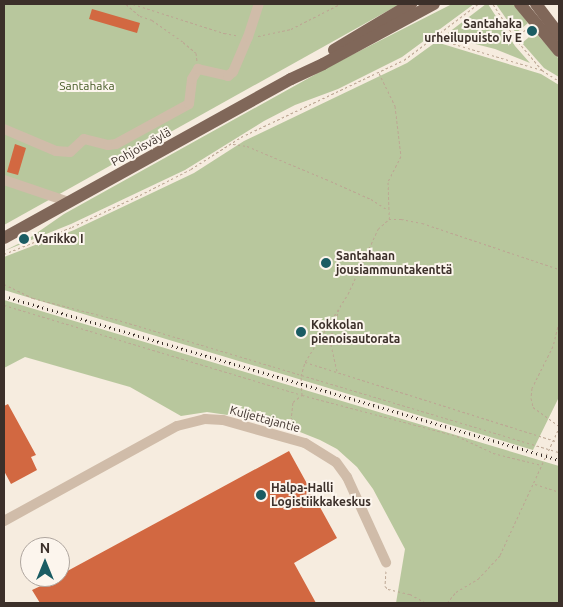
<!DOCTYPE html>
<html>
<head>
<meta charset="utf-8">
<style>
  body { margin:0 }
  #map { position:relative; width:563px; height:607px; overflow:hidden; background:#f6ecdf; font-family:Ubuntu,sans-serif }
  div>[style] { position:absolute }
  [style*='--x'] { left:calc(var(--x)*1px); top:calc(var(--y)*1px); width:calc(var(--w)*1px); rotate:calc(var(--a)*1deg) }
  .green>* { inset:0; background:#b8c79d }
  .building>* { inset:0; background:#d26841 }
  .path>* { height:1px; margin-top:-0.5px; transform-origin:0; background:repeating-linear-gradient(90deg,#bca693 0 2.5px,transparent 0 5px) }
  .minor>* { height:10px; margin:-5px; padding:0 5px; transform-origin:5px; border-radius:5px; background:#d0bca9 }
  .major>* { height:12px; margin:-6px; padding:0 6px; transform-origin:6px; border-radius:6px; background:#806759 }
  .rail>* { height:2.5px; margin-top:-1.25px; transform-origin:0; background:repeating-linear-gradient(90deg,#3c302a 0 1px,transparent 0 5px) }
  .dots>* { width:14px; height:14px; translate:-50% -50%; box-sizing:border-box; border:2px solid #fcf5ed; border-radius:50% }
  span { translate:-50% -50%; white-space:nowrap; text-align:center; line-height:1.15; -webkit-text-stroke:4px #fcf5ed; paint-order:stroke }
  .poi-label { font-size:12px; color:#3c302a; font-weight:700 }
  .right { translate:-100% -50%; text-align:right }
  .left { translate:0 -50%; text-align:left }
  .park-label { font-size:12px; color:#495d2a }
  .street-label { font-size:12px; color:#3c302a }
  .frame { position:absolute; inset:0; border:5px solid #3c302a; pointer-events:none }
  .north { position:absolute; left:20px; top:537px; width:50px; height:50px; box-sizing:border-box; background:#fcf5ed; border:1px solid #afa69f; border-radius:50%; rotate:0deg; font-size:14px; font-weight:700; line-height:20px; text-align:center; color:#3c302a }
  .north::after { content:''; display:block; margin:auto; width:18px; height:22px; background:#1a5c63; clip-path:polygon(50% 0,100% 100%,50% 72%,0 100%) }
</style>
</head>
<body>
<div id="map">
  <div class="green">
    <i style="clip-path:polygon(4px 4px,400px 4px,4px 225px)"></i>
    <i style="clip-path:polygon(452px 4px,474px 4px,402px 57px,338px 89px,295px 105px,264px 121px,185px 170px,71px 224px,4px 251px,28px 239px,64px 214px,334px 64px)"></i>
    <i style="clip-path:polygon(486px 4px,488px 4px,515px 46px,530px 63px,495px 49px,444px 36px)"></i>
    <i style="clip-path:polygon(496px 4px,514px 4px,528px 23px,516px 33px)"></i>
    <i style="clip-path:polygon(535px 32px,559px 59px,559px 77px,544px 68px,522px 43px)"></i>
    <i style="clip-path:polygon(436px 42px,541px 74px,559px 85px,559px 397px,533px 450px,4px 290px,4px 257px,74px 230px,194px 173px,244px 141px,407px 63px)"></i>
    <i style="clip-path:polygon(4px 300px,559px 466px,559px 603px,396px 603px,405px 549px,373px 489px,357px 467px,337px 449px,320px 440px,295px 430px,248px 418px,207px 412px,181px 416px,130px 387px,25px 357px,4px 368px)"></i>
  </div>
  <div class="building">
    <i style="clip-path:polygon(92px 9px,140px 23px,137px 33px,89px 19px)"></i>
    <i style="clip-path:polygon(15px 144px,26px 148px,18px 175px,7px 172px)"></i>
    <i style="clip-path:polygon(8px 404px,36px 455px,31px 457px,37px 470px,11px 484px,4px 471px,4px 406px)"></i>
    <i style="clip-path:polygon(289px 451px,337px 538px,294px 563px,316px 603px,40px 603px,32px 590px,60px 577px,60px 575px)"></i>
  </div>
  <div class="path">
    <i style="--x:126;--y:4;--w:18;--a:41"></i>
    <i style="--x:140;--y:16;--w:13;--a:18"></i>
    <i style="--x:152;--y:20;--w:38;--a:35"></i>
    <i style="--x:183;--y:42;--w:17;--a:40"></i>
    <i style="--x:196;--y:53;--w:8;--a:83"></i>
    <i style="--x:133;--y:4;--w:96;--a:17.7"></i>
    <i style="--x:224;--y:33;--w:15;--a:11"></i>
    <i style="--x:493;--y:4;--w:40;--a:57.1"></i>
    <i style="--x:515;--y:38;--w:42;--a:49.8"></i>
    <i style="--x:542;--y:70;--w:20;--a:33"></i>
    <i style="--x:258;--y:36;--w:34;--a:-12"></i>
    <i style="--x:291;--y:29;--w:55;--a:-27"></i>
    <i style="--x:434;--y:38;--w:113;--a:16.5"></i>
    <i style="--x:516;--y:38;--w:13;--a:-42"></i>
    <i style="--x:379;--y:73;--w:37;--a:64"></i>
    <i style="--x:395;--y:106;--w:50;--a:83.2"></i>
    <i style="--x:401;--y:156;--w:29;--a:117"></i>
    <i style="--x:388;--y:182;--w:37;--a:88"></i>
    <i style="--x:233;--y:144;--w:14;--a:8"></i>
    <i style="--x:247;--y:146;--w:86;--a:22.7"></i>
    <i style="--x:326;--y:179;--w:49;--a:24"></i>
    <i style="--x:371;--y:199;--w:20;--a:33"></i>
    <i style="--x:4;--y:254;--w:73;--a:-21.7"></i>
    <i style="--x:72;--y:227;--w:75;--a:-25.2"></i>
    <i style="--x:140;--y:195;--w:57;--a:-27"></i>
    <i style="--x:191;--y:169;--w:59;--a:-32.6"></i>
    <i style="--x:241;--y:137;--w:180;--a:-25.3"></i>
    <i style="--x:404;--y:60;--w:93;--a:-37.1"></i>
    <i style="--x:4;--y:284;--w:32;--a:26"></i>
    <i style="--x:33;--y:298;--w:85;--a:14.4"></i>
    <i style="--x:115;--y:319;--w:463;--a:16.7"></i>
    <i style="--x:4;--y:305;--w:311;--a:16.8"></i>
    <i style="--x:302;--y:395;--w:160;--a:14.8"></i>
    <i style="--x:457;--y:436;--w:40;--a:25"></i>
    <i style="--x:493;--y:453;--w:49;--a:14"></i>
    <i style="--x:559;--y:322;--w:25;--a:104"></i>
    <i style="--x:553;--y:346;--w:47;--a:116.6"></i>
    <i style="--x:532;--y:388;--w:10;--a:96"></i>
    <i style="--x:531;--y:398;--w:9;--a:77"></i>
    <i style="--x:533;--y:407;--w:32;--a:36"></i>
    <i style="--x:305;--y:362;--w:266;--a:17.5"></i>
    <i style="--x:337;--y:371;--w:32;--a:-103"></i>
    <i style="--x:330;--y:340;--w:32;--a:-74"></i>
    <i style="--x:290;--y:430;--w:28;--a:-84"></i>
    <i style="--x:293;--y:402;--w:11;--a:-38"></i>
    <i style="--x:302;--y:395;--w:19;--a:-93"></i>
    <i style="--x:301;--y:376;--w:15;--a:-74"></i>
    <i style="--x:305;--y:362;--w:80;--a:-57.7"></i>
    <i style="--x:348;--y:294;--w:72;--a:-65.2"></i>
    <i style="--x:378;--y:229;--w:15;--a:-42"></i>
    <i style="--x:389;--y:219;--w:12;--a:0"></i>
    <i style="--x:401;--y:219;--w:21;--a:11"></i>
    <i style="--x:422;--y:223;--w:145;--a:18.6"></i>
    <i style="--x:535;--y:484;--w:25;--a:18"></i>
    <i style="--x:386;--y:571;--w:15;--a:94"></i>
    <i style="--x:385;--y:586;--w:4;--a:45"></i>
    <i style="--x:388;--y:589;--w:23;--a:13"></i>
    <i style="--x:410;--y:594;--w:18;--a:29"></i>
    <i style="--x:447;--y:603;--w:14;--a:-51"></i>
    <i style="--x:456;--y:592;--w:26;--a:-31"></i>
    <i style="--x:478;--y:579;--w:33;--a:-47"></i>
    <i style="--x:500;--y:555;--w:140;--a:-65.1"></i>
  </div>
  <div class="minor">
    <i style="--x:4;--y:129;--w:56;--a:22.9"></i>
    <i style="--x:56;--y:151;--w:14;--a:4"></i>
    <i style="--x:70;--y:152;--w:19;--a:-43"></i>
    <i style="--x:84;--y:139;--w:25;--a:14"></i>
    <i style="--x:108;--y:145;--w:8;--a:-7"></i>
    <i style="--x:116;--y:144;--w:83;--a:-28.7"></i>
    <i style="--x:189;--y:104;--w:25;--a:-83"></i>
    <i style="--x:192;--y:79;--w:12;--a:-59"></i>
    <i style="--x:198;--y:69;--w:31;--a:13"></i>
    <i style="--x:228;--y:76;--w:6;--a:-39"></i>
    <i style="--x:233;--y:72;--w:38;--a:-67"></i>
    <i style="--x:248;--y:37;--w:35;--a:-72"></i>
    <i style="--x:4;--y:180;--w:69;--a:18.7"></i>
    <i style="--x:4;--y:521;--w:197;--a:-28.8"></i>
    <i style="--x:177;--y:426;--w:29;--a:-14"></i>
    <i style="--x:205;--y:419;--w:18;--a:3"></i>
    <i style="--x:223;--y:420;--w:85;--a:15.7"></i>
    <i style="--x:305;--y:443;--w:36;--a:32"></i>
    <i style="--x:336;--y:462;--w:19;--a:54"></i>
    <i style="--x:347;--y:477;--w:94;--a:65.4"></i>
  </div>
  <div class="major">
    <i style="--x:520;--y:4;--w:61;--a:50.3"></i>
    <i style="--x:536;--y:4;--w:39;--a:53"></i>
    <i style="--x:334;--y:50;--w:90;--a:-30.9"></i>
    <i style="--x:4;--y:238;--w:328;--a:-29"></i>
    <i style="--x:291;--y:79;--w:35;--a:-25"></i>
    <i style="--x:323;--y:64;--w:126;--a:-28.4"></i>
  </div>
  <div class="rail">
    <i style="--x:4;--y:296;--w:579;--a:16.46"></i>
  </div>
  <div class="dots">
    <i style="left:532px;top:31px;background:#1a5c63"></i>
    <i style="left:24px;top:239px;background:#1a5c63"></i>
    <i style="left:326px;top:263px;background:#1a5c63"></i>
    <i style="left:301px;top:332px;background:#1a5c63"></i>
    <i style="left:261px;top:495px;background:#1a5c63"></i>
  </div>
  <div class="poi-label">
    <span class="right" style="left:522px;top:31px">Santahaka<br>urheilupuisto iv E</span>
    <span class="left" style="left:34px;top:239px">Varikko I</span>
    <span class="left" style="left:336px;top:263px">Santahaan<br>jousiammuntakenttä</span>
    <span class="left" style="left:311px;top:332px">Kokkolan<br>pienoisautorata</span>
    <span class="left" style="left:271px;top:495px">Halpa-Halli<br>Logistiikkakeskus</span>
  </div>
  <div class="park-label">
    <span style="left:87px;top:86px">Santahaka</span>
  </div>
  <div class="street-label">
    <span style="left:141px;top:147px;rotate:-29deg">Pohjoisväylä</span>
    <span style="left:265px;top:419px;rotate:15deg">Kuljettajantie</span>
  </div>
  <div class="frame"></div>
  <div class="north">N</div>
</div>
</body>
</html>
